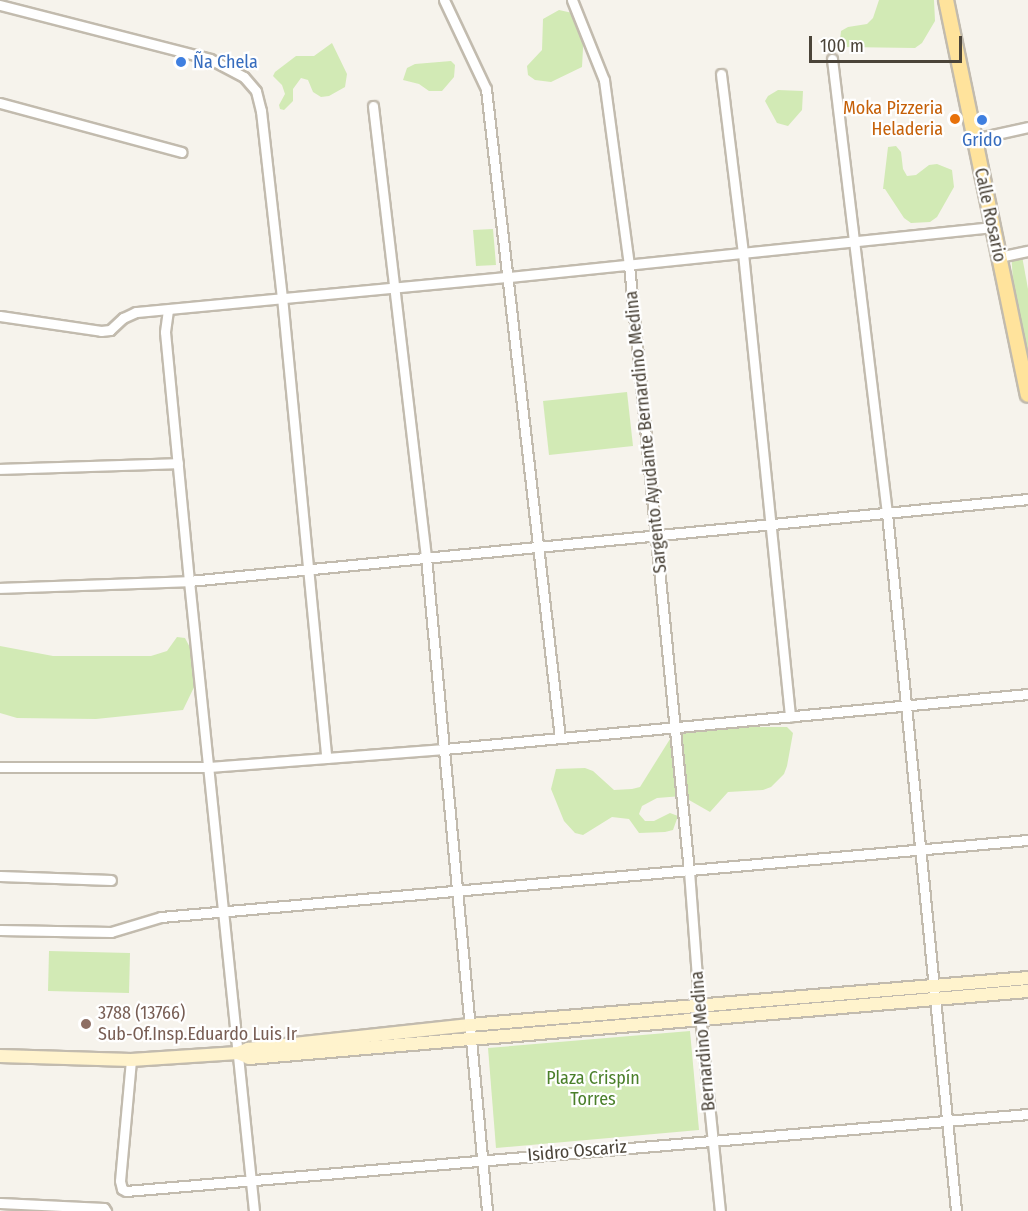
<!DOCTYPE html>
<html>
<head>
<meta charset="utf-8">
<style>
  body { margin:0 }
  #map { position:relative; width:1028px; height:1211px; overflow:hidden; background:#f6f3ec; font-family:"Fira Sans Condensed",sans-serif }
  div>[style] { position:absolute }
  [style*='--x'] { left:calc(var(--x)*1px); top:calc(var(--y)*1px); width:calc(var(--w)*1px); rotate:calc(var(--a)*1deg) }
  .green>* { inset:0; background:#d2eab5 }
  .roads { filter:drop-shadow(2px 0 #c2bbae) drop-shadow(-2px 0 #c2bbae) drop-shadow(0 2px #c2bbae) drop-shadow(0 -2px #c2bbae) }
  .street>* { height:9px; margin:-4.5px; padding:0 4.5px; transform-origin:4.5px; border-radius:4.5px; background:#fff }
  .secondary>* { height:12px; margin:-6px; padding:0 6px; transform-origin:6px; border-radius:6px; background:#fff3cd }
  .primary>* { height:14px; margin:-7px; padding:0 7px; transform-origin:7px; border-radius:7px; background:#ffe39c }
  .dots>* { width:16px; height:16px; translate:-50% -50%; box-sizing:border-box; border:3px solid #fff; border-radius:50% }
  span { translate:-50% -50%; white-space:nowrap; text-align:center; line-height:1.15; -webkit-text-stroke:4.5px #fff; paint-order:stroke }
  .shop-label { font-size:18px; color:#366cbe }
  .left { translate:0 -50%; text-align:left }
  .food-label { font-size:18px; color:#c56008 }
  .right { translate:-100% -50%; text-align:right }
  .street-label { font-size:18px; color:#4b4439 }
  .education-label { font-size:18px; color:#785e54 }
  .park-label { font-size:18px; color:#4a7f2a }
  .scale { position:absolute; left:809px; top:36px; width:153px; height:27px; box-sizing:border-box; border:3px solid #4b4439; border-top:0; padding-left:8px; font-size:18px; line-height:21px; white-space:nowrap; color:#4b4439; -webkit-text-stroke:4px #fff; paint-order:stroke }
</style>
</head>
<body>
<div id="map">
  <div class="green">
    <i style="clip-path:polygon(879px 0,934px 0,935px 21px,922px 43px,915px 48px,845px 47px,840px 40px,841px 31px,848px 27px,867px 24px,873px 18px)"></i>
    <i style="clip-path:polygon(559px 10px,577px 14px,584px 30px,582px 67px,551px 82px,535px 80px,528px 75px,527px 66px,542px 50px,543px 19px)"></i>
    <i style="clip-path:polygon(332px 43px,347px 74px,345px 87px,329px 96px,321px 97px,313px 92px,308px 80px,301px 78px,293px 89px,293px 101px,284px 110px,280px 109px,279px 105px,285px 94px,282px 85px,273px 76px,275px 72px,296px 56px,314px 56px)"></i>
    <i style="clip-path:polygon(451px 61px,455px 65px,454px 77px,442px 91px,429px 91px,419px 84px,403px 80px,407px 68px,415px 64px)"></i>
    <i style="clip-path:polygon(778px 90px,803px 91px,802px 110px,788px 126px,777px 123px,765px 101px,768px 96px)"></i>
    <i style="clip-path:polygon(896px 146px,901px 152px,903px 169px,907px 176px,916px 175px,929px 165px,937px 164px,952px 170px,954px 187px,937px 217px,930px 222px,911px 223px,904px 218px,885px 189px,883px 189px,888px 147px)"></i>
    <i style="clip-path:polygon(493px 229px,496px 265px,476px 266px,473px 230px)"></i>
    <i style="clip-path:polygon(1011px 249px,1019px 250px,1022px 256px,1028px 289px,1028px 392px,1014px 299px)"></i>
    <i style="clip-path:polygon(627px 392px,633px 446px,549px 455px,543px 401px)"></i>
    <i style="clip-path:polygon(177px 637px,185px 638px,197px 661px,198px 679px,183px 710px,96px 719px,17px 718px,0 713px,0 646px,53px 656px,151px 656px,167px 651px)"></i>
    <i style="clip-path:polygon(730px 727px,787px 727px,793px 733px,787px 766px,784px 774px,771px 787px,763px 790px,728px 792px,710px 812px,682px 796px,657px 798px,642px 806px,639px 814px,645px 821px,654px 821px,670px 813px,678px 816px,673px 830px,665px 832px,639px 833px,629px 819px,612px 817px,583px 835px,575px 833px,564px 821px,551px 789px,556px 769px,585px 768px,593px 771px,614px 790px,632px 789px,640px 787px,670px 739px,687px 731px)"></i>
    <i style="clip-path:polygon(49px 951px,130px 953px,129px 993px,48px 991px)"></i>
    <i style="clip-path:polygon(688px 1012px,687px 1014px,480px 1032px,480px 1030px)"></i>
    <i style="clip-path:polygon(690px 1031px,699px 1130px,496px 1148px,488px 1048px)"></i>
  </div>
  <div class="roads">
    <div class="street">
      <i style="--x:444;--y:0;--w:98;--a:64.7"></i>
      <i style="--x:486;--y:89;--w:653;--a:83.5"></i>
      <i style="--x:572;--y:0;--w:86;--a:68.2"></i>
      <i style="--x:604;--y:80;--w:187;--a:82.3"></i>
      <i style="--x:629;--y:265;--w:609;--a:84.35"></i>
      <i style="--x:689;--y:871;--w:134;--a:85.7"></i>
      <i style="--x:699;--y:1005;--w:207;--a:84.2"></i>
      <i style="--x:0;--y:5;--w:217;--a:14.4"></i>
      <i style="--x:210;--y:59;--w:38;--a:28"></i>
      <i style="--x:244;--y:77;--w:18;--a:49"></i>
      <i style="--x:256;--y:91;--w:21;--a:76"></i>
      <i style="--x:261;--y:111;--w:187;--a:83.6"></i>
      <i style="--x:282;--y:297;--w:463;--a:84.5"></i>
      <i style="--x:832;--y:59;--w:457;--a:83.1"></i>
      <i style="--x:887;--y:513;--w:701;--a:84.35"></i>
      <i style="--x:721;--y:74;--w:180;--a:83"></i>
      <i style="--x:743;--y:253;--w:466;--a:84.2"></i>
      <i style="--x:0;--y:103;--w:188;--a:15.1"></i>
      <i style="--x:373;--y:106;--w:454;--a:83.3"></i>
      <i style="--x:426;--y:557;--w:657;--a:84.67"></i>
      <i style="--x:974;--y:139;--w:55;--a:-12.5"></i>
      <i style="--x:999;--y:257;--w:30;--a:-12"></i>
      <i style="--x:168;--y:310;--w:22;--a:98"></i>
      <i style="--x:165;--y:332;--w:250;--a:84.5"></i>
      <i style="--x:189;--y:581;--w:633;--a:84.11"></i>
      <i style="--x:0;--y:316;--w:102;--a:8.4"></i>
      <i style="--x:101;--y:331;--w:9;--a:-6"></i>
      <i style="--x:110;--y:330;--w:18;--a:-43"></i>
      <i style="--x:123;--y:318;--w:14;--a:-25"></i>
      <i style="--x:136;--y:312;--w:375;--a:-5.4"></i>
      <i style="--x:509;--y:277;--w:487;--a:-5.9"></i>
      <i style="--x:0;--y:469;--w:178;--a:-1.9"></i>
      <i style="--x:0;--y:588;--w:189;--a:-2.1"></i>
      <i style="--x:189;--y:581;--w:843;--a:-5.58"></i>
      <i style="--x:0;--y:767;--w:209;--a:0"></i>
      <i style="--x:209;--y:767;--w:236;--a:-4.4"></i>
      <i style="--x:444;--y:749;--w:587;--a:-5.38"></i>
      <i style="--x:0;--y:876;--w:111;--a:2.1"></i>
      <i style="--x:0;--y:930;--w:111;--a:1"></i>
      <i style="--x:111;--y:932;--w:52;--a:-16.7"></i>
      <i style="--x:161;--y:917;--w:870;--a:-5.08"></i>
      <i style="--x:131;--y:1060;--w:121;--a:95.2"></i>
      <i style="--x:120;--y:1181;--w:8;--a:76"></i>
      <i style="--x:122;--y:1189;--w:4;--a:27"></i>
      <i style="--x:126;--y:1191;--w:905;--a:-4.88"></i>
      <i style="--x:0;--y:1203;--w:104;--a:2.8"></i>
      <i style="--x:104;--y:1208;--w:4;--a:56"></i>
    </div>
    <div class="secondary">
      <i style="--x:238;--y:1053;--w:12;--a:24"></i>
      <i style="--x:249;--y:1058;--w:782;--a:-4.92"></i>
      <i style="--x:0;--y:1056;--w:131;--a:1.7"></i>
      <i style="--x:131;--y:1060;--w:107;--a:-3.7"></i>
      <i style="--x:238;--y:1053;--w:11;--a:-22"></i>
      <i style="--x:248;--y:1049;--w:223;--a:-6.2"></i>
      <i style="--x:470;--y:1025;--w:560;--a:-4.81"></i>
    </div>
    <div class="primary">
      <i style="--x:946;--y:0;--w:403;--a:78.3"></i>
    </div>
  </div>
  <div class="dots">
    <i style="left:181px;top:62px;background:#3f7fe0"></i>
    <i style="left:955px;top:119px;background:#e8710a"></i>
    <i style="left:982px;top:120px;background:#3f7fe0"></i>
    <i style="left:86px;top:1024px;background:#8d6e63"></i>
  </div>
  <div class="shop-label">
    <span class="left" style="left:193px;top:62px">Ña Chela</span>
    <span style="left:982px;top:140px">Grido</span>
  </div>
  <div class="food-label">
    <span class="right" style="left:943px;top:119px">Moka Pizzeria<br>Heladeria</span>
  </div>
  <div class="street-label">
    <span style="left:990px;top:215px;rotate:78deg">Calle Rosario</span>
    <span style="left:646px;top:432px;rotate:-96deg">Sargento Ayudante Bernardino Medina</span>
    <span style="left:703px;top:1041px;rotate:-95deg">Bernardino Medina</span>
    <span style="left:577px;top:1151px;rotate:-5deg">Isidro Oscariz</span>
  </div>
  <div class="education-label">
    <span class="left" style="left:98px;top:1024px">3788 (13766)<br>Sub-Of.Insp.Eduardo Luis Ir</span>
  </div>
  <div class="park-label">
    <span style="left:593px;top:1089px">Plaza Crispín<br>Torres</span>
  </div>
  <div class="scale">100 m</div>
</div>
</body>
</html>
